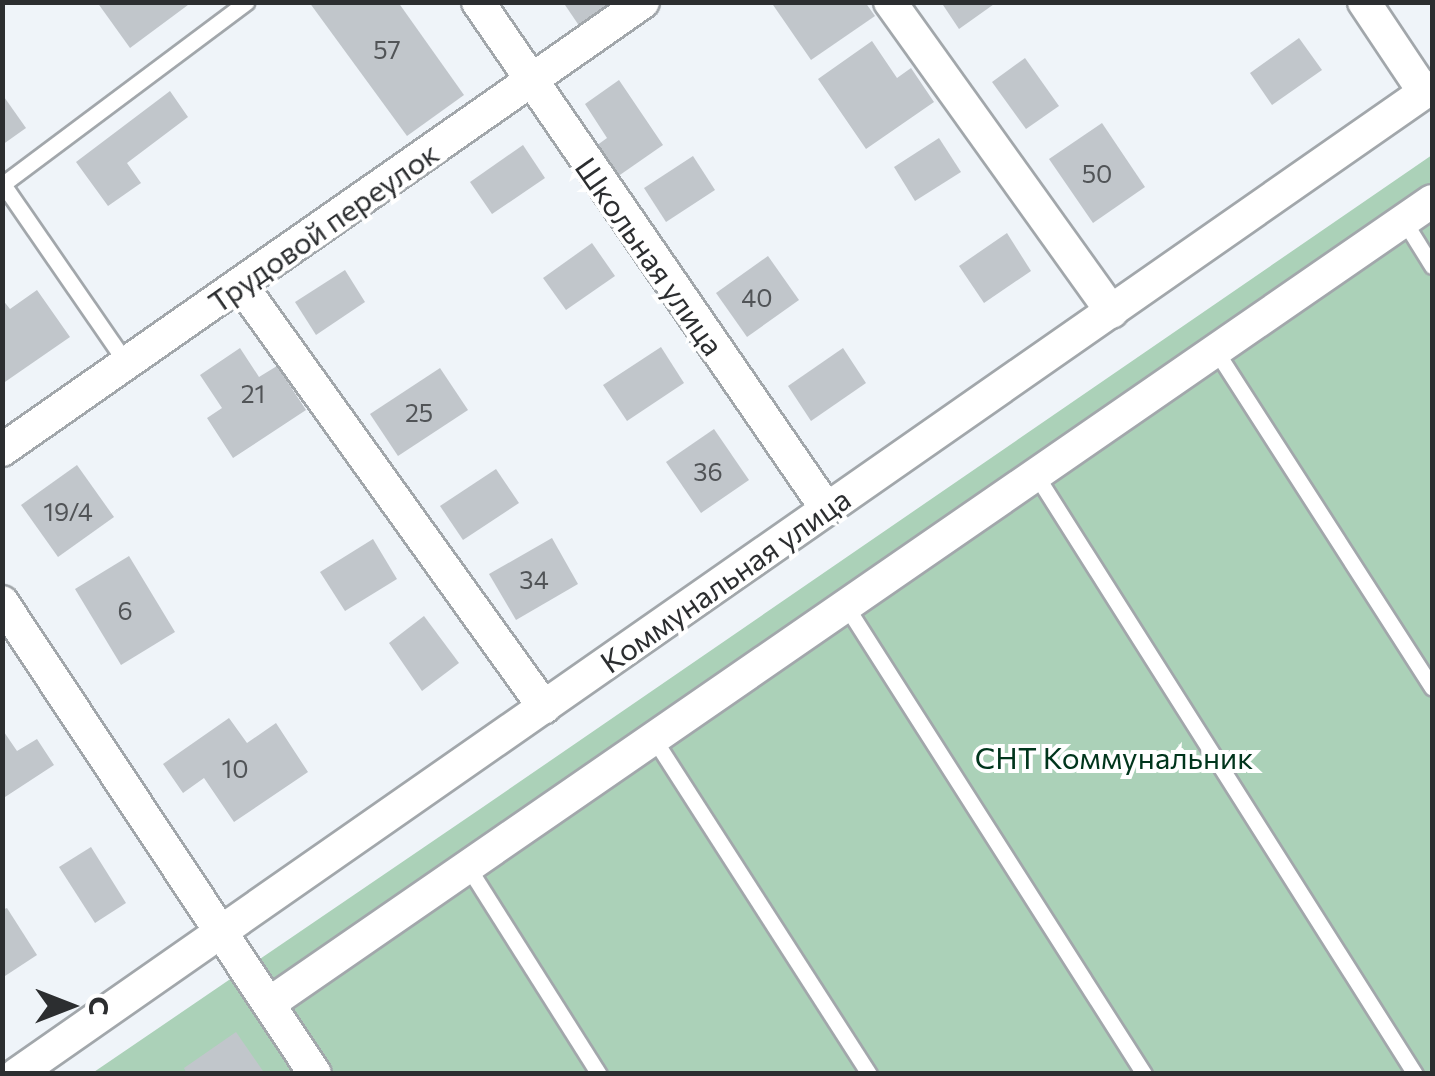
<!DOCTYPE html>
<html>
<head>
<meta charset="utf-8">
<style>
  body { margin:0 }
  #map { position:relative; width:1435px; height:1076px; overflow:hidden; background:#eff4f9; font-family:Commissioner,sans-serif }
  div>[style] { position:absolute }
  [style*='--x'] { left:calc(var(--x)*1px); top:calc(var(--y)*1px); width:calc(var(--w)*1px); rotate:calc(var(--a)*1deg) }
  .green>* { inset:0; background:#abd1b8 }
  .building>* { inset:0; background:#c1c6cb }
  .roads { filter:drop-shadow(2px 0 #a2a7ab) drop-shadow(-2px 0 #a2a7ab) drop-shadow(0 2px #a2a7ab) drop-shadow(0 -2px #a2a7ab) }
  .service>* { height:15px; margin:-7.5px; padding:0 7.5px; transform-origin:7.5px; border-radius:7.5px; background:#fff }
  .minor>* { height:32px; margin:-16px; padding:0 16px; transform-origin:16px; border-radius:16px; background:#fff }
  span { translate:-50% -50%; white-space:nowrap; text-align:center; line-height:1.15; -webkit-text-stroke:8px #fff; paint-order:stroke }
  .number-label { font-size:25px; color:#515457 }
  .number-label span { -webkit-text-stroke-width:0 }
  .street-label { font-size:30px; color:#2c2e30 }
  .park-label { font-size:30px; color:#00351c }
  .frame { position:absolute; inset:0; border:5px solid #2c2e30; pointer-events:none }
  .north { position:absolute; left:20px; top:956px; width:100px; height:100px; -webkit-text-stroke:8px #fff; paint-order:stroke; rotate:90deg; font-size:28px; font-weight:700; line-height:40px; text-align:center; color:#2c2e30 }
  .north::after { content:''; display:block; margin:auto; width:35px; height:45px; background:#2c2e30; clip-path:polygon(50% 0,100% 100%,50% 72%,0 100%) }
</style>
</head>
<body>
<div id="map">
  <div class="green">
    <i style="clip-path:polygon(1432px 155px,1432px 1073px,91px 1074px,483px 807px)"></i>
  </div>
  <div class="building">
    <i style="clip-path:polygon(97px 2px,192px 2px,130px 48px)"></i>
    <i style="clip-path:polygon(309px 2px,398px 2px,464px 95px,407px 136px)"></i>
    <i style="clip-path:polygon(563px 2px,628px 2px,584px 33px)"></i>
    <i style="clip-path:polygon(771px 2px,865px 2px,875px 16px,811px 60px)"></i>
    <i style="clip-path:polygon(941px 2px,997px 2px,959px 29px)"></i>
    <i style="clip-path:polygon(1299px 38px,1322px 70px,1272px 105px,1250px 73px)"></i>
    <i style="clip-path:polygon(872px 41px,897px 78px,911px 68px,934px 102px,866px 149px,818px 79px)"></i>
    <i style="clip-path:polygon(1025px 58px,1059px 106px,1026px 129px,992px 82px)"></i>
    <i style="clip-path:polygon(619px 80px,663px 145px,617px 177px,596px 146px,607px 138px,585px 104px)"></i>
    <i style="clip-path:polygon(170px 91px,188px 117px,127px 163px,141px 183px,108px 206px,76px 162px)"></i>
    <i style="clip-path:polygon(2px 94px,26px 128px,2px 145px)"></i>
    <i style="clip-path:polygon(1102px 123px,1145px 187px,1093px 223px,1049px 159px)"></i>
    <i style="clip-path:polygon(939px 138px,961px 172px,915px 201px,894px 167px)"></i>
    <i style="clip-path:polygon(523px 145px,545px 178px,492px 214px,470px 182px)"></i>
    <i style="clip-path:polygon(693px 156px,715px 190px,666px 222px,644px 188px)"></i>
    <i style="clip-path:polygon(1007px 233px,1031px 271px,984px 303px,959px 266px)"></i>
    <i style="clip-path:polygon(592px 243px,615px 276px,566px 310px,543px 278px)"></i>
    <i style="clip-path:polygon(768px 256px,799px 300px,747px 337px,716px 293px)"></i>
    <i style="clip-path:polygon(345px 270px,365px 302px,316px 335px,295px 302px)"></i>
    <i style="clip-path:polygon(37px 290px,70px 337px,2px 384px,2px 299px,10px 309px)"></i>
    <i style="clip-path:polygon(661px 347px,684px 383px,627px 421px,603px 385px)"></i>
    <i style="clip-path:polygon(240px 348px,259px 377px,277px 366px,306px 410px,233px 458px,207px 418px,222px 408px,200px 375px)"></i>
    <i style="clip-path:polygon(843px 348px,866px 383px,811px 421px,788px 386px)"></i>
    <i style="clip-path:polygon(440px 368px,468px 410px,398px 456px,370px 414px)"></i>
    <i style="clip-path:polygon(714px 429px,749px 480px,701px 513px,666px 462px)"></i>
    <i style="clip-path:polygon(77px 465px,114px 517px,58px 557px,21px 505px)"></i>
    <i style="clip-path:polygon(496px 469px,519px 503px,463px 540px,440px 506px)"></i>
    <i style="clip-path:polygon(552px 538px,578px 584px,516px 620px,489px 574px)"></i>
    <i style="clip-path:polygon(373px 539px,397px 579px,345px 611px,320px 572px)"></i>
    <i style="clip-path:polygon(129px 556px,175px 632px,121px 665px,75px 589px)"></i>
    <i style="clip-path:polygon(424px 616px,459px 663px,422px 691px,389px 643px)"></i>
    <i style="clip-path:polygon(229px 718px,247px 743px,276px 723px,308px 772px,234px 822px,204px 778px,183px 793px,163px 764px)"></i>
    <i style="clip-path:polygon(2px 729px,17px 751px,37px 739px,54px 765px,2px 799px)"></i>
    <i style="clip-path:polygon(91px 847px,126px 903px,95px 923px,59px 867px)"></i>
    <i style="clip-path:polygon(7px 908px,37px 955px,5px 976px,2px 910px)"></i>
    <i style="clip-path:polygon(236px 1032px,265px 1074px,187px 1074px,184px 1068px)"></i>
  </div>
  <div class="roads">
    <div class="service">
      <i style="--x:1404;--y:221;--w:53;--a:58.1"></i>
      <i style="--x:1216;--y:351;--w:400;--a:57.3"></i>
      <i style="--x:127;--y:364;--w:219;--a:-124.6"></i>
      <i style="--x:3;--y:184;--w:304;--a:-36.8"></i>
      <i style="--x:1036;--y:475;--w:709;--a:57.68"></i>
      <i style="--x:846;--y:606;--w:555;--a:57.51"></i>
      <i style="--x:654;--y:739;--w:398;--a:57.3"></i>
      <i style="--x:468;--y:867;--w:245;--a:57.7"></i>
    </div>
    <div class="minor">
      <i style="--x:478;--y:2;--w:614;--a:55.48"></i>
      <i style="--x:890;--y:2;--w:381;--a:54.4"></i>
      <i style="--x:1364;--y:2;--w:108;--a:56.3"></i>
      <i style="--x:241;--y:285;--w:520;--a:54.32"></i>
      <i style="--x:2;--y:450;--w:782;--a:-34.95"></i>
      <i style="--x:2;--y:602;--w:566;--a:56.45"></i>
      <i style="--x:270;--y:1003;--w:1412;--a:-34.61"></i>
      <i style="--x:17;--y:1074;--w:1725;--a:-34.9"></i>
    </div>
  </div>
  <div class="number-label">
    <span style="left:387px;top:49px">57</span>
    <span style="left:1097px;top:173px">50</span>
    <span style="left:757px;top:297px">40</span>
    <span style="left:253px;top:393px">21</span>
    <span style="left:419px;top:412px">25</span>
    <span style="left:708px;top:471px">36</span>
    <span style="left:68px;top:511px">19/4</span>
    <span style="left:534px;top:579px">34</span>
    <span style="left:125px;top:610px">6</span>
    <span style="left:235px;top:768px">10</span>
  </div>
  <div class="street-label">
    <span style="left:323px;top:227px;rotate:-35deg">Трудовой переулок</span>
    <span style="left:650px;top:256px;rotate:55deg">Школьная улица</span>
    <span style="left:725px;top:580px;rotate:-35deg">Коммунальная улица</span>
  </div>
  <div class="park-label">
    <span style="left:1114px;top:757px">СНТ Коммунальник</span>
  </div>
  <div class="frame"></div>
  <div class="north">С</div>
</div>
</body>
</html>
